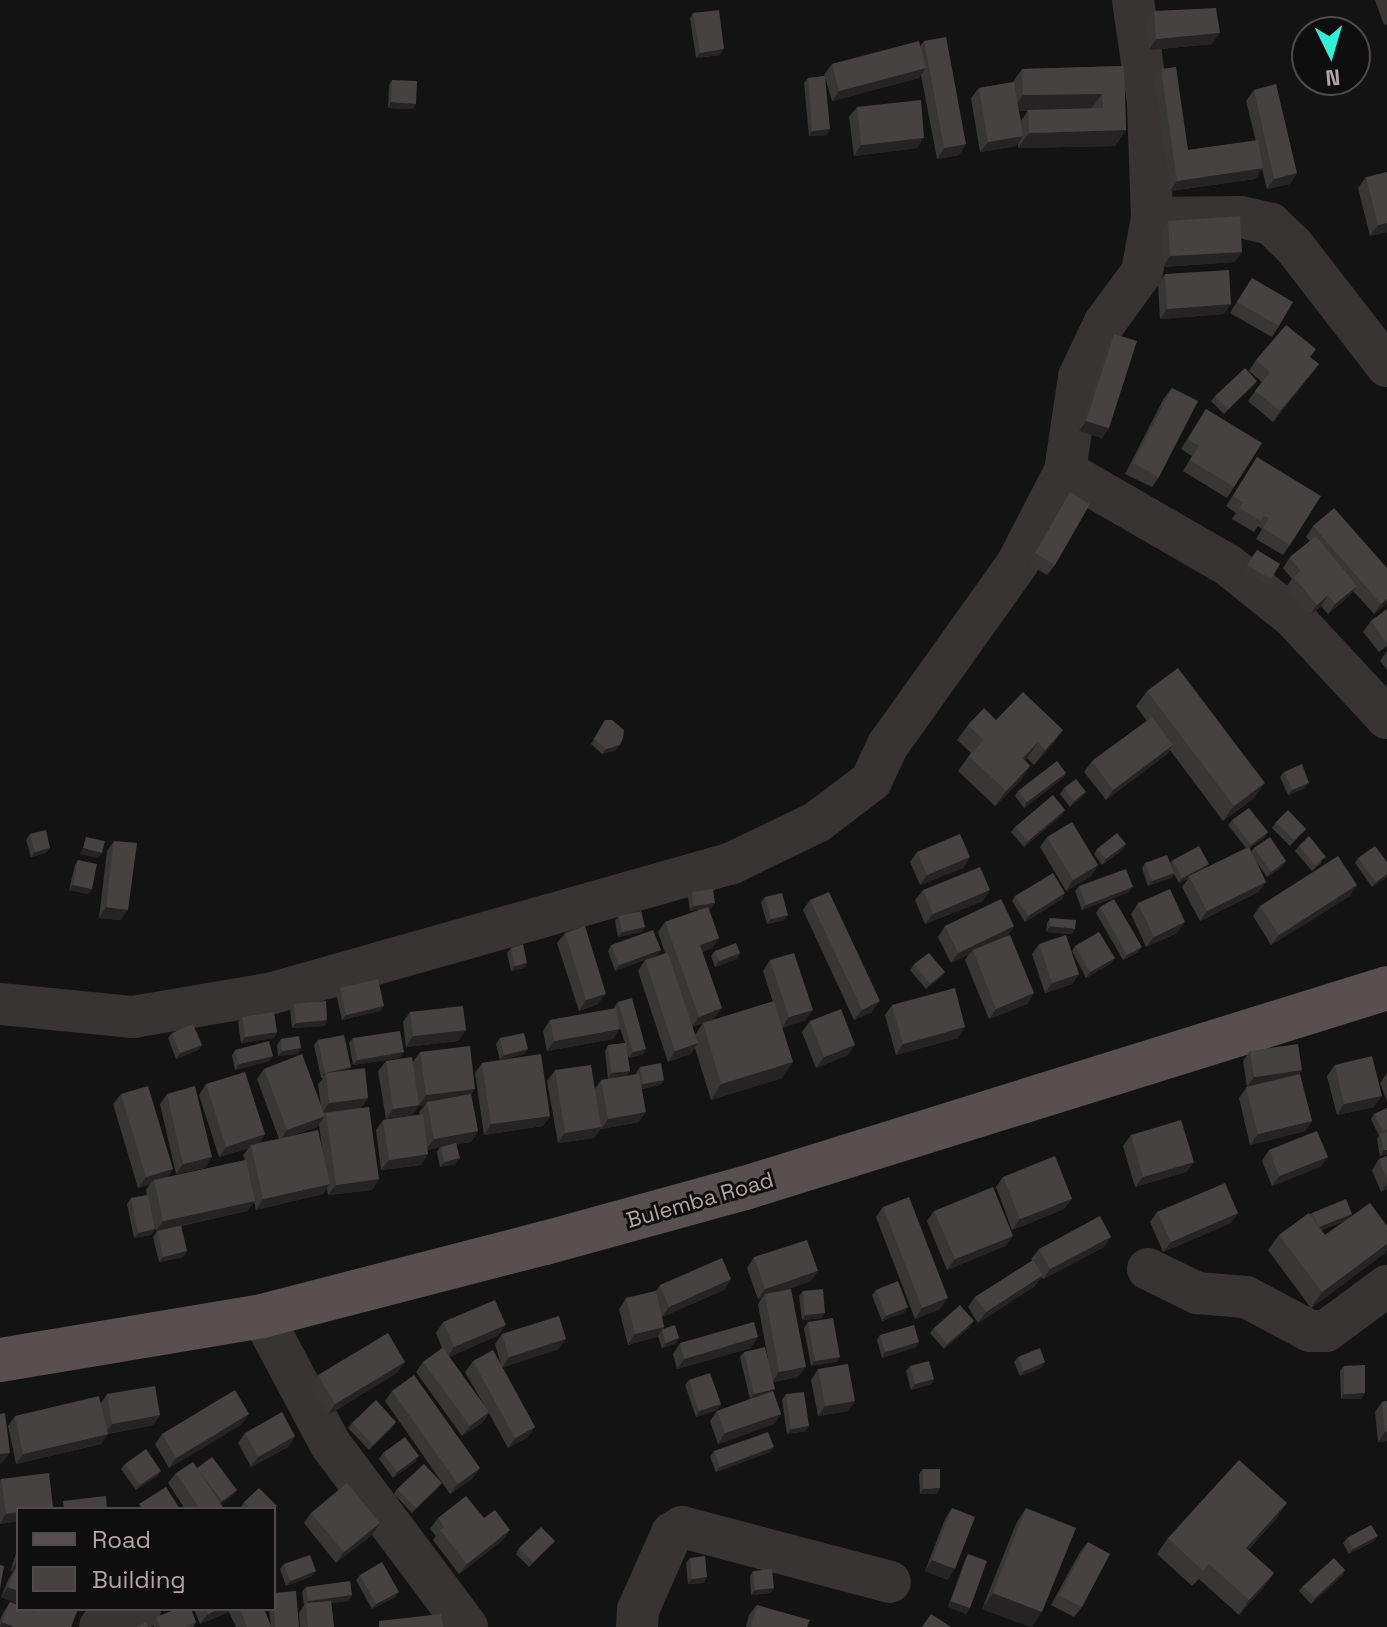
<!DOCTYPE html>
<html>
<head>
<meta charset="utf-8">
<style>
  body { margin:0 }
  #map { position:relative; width:1387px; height:1627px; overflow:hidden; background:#141313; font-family:"Space Grotesk",sans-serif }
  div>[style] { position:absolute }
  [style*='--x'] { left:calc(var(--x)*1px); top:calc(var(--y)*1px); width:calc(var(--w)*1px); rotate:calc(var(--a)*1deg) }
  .minor>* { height:42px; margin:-21px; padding:0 21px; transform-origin:21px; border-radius:21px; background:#393434 }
  .major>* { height:44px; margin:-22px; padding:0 22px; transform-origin:22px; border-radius:22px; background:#585050 }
  .wall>* { inset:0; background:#393636 }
  .shaded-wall>* { inset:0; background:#252323 }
  .building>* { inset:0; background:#474242 }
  span { translate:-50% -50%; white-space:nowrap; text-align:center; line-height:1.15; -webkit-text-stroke:6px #0f0e0e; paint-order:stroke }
  .street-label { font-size:22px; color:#b5a4a6 }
  .legend { position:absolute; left:16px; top:1507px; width:260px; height:104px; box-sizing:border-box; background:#0f0e0e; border:2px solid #514a4b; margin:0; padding:10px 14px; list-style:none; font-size:24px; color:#b5a4a6 }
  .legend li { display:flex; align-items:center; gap:16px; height:40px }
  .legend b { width:40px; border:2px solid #514a4b }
  .north { position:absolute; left:1291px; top:16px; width:80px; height:80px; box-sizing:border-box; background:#0f0e0e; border:2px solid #514a4b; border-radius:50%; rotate:175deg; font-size:22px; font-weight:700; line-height:32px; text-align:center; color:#b5a4a6 }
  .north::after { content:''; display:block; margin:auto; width:28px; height:36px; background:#31eed9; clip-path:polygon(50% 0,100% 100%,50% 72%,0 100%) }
</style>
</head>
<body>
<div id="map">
  <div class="minor">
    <i style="--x:1152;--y:218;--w:89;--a:-0.6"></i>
    <i style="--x:1241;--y:217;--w:31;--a:13"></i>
    <i style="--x:1271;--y:224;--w:30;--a:44"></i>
    <i style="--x:1293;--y:245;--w:153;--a:52.2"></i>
    <i style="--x:1065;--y:471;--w:188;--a:30"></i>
    <i style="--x:1228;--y:565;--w:83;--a:38.7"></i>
    <i style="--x:1293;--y:617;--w:138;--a:47.1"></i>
    <i style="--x:0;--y:1004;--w:134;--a:5.6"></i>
    <i style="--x:133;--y:1017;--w:142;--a:-9.7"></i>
    <i style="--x:273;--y:993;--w:475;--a:-15.8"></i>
    <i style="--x:730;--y:864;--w:97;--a:-25.8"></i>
    <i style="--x:817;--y:822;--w:68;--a:-37.2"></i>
    <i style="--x:871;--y:781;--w:40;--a:-65"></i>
    <i style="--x:888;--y:745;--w:222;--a:-54.5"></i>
    <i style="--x:1017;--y:564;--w:105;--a:-62.7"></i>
    <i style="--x:1065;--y:471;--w:95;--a:-81.5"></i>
    <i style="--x:1079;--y:377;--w:59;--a:-64.7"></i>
    <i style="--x:1104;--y:324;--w:64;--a:-53.8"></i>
    <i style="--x:1142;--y:272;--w:55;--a:-79.5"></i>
    <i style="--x:1152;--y:218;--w:115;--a:-92"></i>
    <i style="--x:1148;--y:103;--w:104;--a:-98.3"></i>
    <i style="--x:1148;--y:1269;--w:55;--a:26.1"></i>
    <i style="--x:1197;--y:1293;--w:49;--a:4.7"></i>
    <i style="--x:1246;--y:1297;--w:72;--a:28"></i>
    <i style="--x:1310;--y:1331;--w:16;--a:0"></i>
    <i style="--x:1326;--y:1331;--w:76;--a:-36.4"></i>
    <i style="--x:262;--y:1316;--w:146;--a:61.9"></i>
    <i style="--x:331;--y:1445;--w:227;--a:53.2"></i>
    <i style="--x:100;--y:1627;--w:44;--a:-24.2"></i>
    <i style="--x:637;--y:1627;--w:17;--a:-87"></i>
    <i style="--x:638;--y:1610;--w:84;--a:-66.2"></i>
    <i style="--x:672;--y:1533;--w:12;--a:-31"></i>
    <i style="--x:682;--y:1527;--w:215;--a:14.8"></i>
  </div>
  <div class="major">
    <i style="--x:0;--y:1360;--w:266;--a:-9.5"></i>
    <i style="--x:262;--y:1316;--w:292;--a:-14.5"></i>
    <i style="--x:545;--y:1243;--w:207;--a:-15.4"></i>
    <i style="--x:745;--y:1188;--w:672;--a:-17.3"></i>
  </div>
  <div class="wall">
    <i style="clip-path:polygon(1375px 0,1387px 0,1387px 24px,1384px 25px)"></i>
    <i style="clip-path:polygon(1154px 11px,1212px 44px,1149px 50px,1146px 21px)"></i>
    <i style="clip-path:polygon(693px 13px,720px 55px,696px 58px,690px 18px)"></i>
    <i style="clip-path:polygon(924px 41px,966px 144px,959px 155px,937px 159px,921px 75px,919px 78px,832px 101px,825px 77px,827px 135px,809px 136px,804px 83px,808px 78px,825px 76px,824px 75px,832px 64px,920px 46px)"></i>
    <i style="clip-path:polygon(evenodd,1124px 66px,1126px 130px,1115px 146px,1018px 148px,1018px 142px,1016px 146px,980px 152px,971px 98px,979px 88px,1013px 82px,1022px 69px,1124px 66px,1028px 110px,1021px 121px,1019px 111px,1033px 110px,1028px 110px)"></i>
    <i style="clip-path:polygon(1161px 69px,1188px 150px,1256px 141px,1246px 101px,1254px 90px,1297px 173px,1290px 184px,1267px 189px,1262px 169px,1255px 179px,1170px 191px,1154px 80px)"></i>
    <i style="clip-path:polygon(392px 80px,413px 109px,388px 108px,389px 85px)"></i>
    <i style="clip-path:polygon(857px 107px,917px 148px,854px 156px,849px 117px)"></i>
    <i style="clip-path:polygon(1366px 177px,1387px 232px,1370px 236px,1358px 188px)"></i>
    <i style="clip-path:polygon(1168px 221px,1242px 252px,1234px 262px,1163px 267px,1161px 231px)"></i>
    <i style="clip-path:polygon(1165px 274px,1231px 304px,1224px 314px,1160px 319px,1158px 285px)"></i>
    <i style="clip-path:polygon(1252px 278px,1279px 326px,1272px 337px,1230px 313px)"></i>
    <i style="clip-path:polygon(1114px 334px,1109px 428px,1102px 438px,1079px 431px,1107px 344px)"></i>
    <i style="clip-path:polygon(1310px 358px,1319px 364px,1273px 422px,1248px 401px,1262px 382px,1249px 371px,1256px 360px)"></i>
    <i style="clip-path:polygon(1257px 381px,1253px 386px,1224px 414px,1211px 401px,1215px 396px)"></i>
    <i style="clip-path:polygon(1172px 388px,1159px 477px,1152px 487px,1125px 474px,1164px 398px)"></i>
    <i style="clip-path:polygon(1206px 409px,1234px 487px,1227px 498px,1183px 471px,1192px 456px,1181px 449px)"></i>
    <i style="clip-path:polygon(1257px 457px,1290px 545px,1283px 555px,1256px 539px,1262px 529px,1258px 526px,1254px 532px,1232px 519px,1236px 513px,1226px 506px)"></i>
    <i style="clip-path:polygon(1070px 492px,1055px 565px,1047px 575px,1028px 564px)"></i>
    <i style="clip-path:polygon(1313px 526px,1387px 603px,1374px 614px,1353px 591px,1349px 596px,1328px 614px,1321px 606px,1310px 615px,1286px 587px,1292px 579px,1283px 568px,1290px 557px,1310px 541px,1306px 537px)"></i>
    <i style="clip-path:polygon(1257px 550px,1280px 564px,1267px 585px,1244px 570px)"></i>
    <i style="clip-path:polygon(1387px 609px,1387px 646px,1379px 652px,1363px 632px,1371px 621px)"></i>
    <i style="clip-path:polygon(1387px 651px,1387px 670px,1380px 661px)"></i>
    <i style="clip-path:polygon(1147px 691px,1254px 798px,1223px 821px,1170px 750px,1166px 755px,1106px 800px,1084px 772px,1092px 761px,1147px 721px,1136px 706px)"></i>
    <i style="clip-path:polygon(605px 720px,616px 750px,602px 754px,591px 744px)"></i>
    <i style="clip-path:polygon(996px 720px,1063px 730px,1052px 745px,1034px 765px,1027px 758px,1025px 760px,1030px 766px,1020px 781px,995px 806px,958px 771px,971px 753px,957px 740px,968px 725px)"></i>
    <i style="clip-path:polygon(1284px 772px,1305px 788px,1288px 795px,1280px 777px)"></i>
    <i style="clip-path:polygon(1066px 773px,1063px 778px,1024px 808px,1015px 796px,1018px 791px)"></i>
    <i style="clip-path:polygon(1064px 788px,1082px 797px,1070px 807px,1060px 794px)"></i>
    <i style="clip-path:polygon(1062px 815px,1024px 847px,1011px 832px,1015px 827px)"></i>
    <i style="clip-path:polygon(1232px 820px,1268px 832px,1264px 838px,1249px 848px,1251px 852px,1254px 848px,1283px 866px,1267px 877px,1256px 861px,1266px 882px,1258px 892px,1200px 921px,1182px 887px,1188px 879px,1179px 883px,1174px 874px,1171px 878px,1148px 886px,1142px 868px,1145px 863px,1170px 863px,1173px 860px,1206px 868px,1246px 848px,1228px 825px)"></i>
    <i style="clip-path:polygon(1276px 822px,1306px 829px,1290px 846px,1272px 828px)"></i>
    <i style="clip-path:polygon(30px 834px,46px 853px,31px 857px,26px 840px)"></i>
    <i style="clip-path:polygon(1047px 837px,1098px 865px,1091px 876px,1066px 891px,1040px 847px)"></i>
    <i style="clip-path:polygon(114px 841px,121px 920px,99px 918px,107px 851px)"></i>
    <i style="clip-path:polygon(1126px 844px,1122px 850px,1102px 865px,1094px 854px,1097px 849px)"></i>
    <i style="clip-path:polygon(1299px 846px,1322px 862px,1312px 871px,1295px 851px)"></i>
    <i style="clip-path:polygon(917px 852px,970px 857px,963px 868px,920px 885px,910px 862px)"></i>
    <i style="clip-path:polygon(1358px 858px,1387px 877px,1372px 887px,1355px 863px)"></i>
    <i style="clip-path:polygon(78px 860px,92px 889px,88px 894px,69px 890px,75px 865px)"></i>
    <i style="clip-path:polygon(1079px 886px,1129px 892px,1082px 910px,1075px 891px)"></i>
    <i style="clip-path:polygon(923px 890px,983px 901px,925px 924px,915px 900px)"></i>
    <i style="clip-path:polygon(692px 892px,712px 908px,709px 909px,719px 938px,712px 948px,702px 952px,714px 1019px,692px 1027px,695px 1035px,703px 1023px,773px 1002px,763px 971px,770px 960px,813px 1010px,805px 1020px,782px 1028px,782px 1078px,711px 1100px,695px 1048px,690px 1054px,668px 1062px,638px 971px,645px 960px,665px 953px,658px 932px,665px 922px,702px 909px,690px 911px,688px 897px)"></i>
    <i style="clip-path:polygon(1015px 896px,1062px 899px,1025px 922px,1012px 901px)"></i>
    <i style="clip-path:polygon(1350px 896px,1271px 945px,1253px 916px,1260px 906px)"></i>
    <i style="clip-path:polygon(765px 897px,788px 915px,784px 920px,767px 924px,761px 902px)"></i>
    <i style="clip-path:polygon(810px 900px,872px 1012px,854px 1020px,803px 910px)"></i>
    <i style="clip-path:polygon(1138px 903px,1177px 933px,1146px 947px,1131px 914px)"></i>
    <i style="clip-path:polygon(1100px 907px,1138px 952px,1123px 960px,1096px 913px)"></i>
    <i style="clip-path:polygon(619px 916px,645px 927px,641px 932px,618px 937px,615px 921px)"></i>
    <i style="clip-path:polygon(1050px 918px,1072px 934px,1046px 932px,1047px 923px)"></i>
    <i style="clip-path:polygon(945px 926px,1014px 926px,1007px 936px,1034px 993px,1027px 1004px,989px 1019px,965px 960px,969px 954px,951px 963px,938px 937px)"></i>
    <i style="clip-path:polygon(565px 933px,598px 1004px,579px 1011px,557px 943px)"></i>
    <i style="clip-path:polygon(1039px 944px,1079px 974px,1072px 984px,1045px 993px,1032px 954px)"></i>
    <i style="clip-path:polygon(611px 945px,657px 955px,615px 971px,608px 951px)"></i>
    <i style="clip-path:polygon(1075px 946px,1115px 958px,1111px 963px,1086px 978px,1072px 951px)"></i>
    <i style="clip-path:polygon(511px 948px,524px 968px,511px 971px,507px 953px)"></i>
    <i style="clip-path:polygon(715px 951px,740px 953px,737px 959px,715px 967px,711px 956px)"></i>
    <i style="clip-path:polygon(914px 964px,945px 972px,941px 977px,926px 989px,910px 970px)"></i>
    <i style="clip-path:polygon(340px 988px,380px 1011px,342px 1020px,336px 994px)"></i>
    <i style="clip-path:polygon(618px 1002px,643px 1054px,629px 1058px,627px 1052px,630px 1071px,626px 1076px,636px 1074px,636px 1073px,640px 1067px,664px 1080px,660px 1085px,642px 1089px,639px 1122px,601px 1129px,601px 1128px,594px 1138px,558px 1143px,547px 1081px,555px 1070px,595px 1089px,601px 1080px,608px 1079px,605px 1051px,608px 1045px,625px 1043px,619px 1025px,613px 1039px,547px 1051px,543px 1031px,550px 1020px,615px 1009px,614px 1007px)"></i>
    <i style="clip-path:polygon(294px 1004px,327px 1020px,324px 1026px,292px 1028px,290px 1009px)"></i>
    <i style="clip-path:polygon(892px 1005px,958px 1038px,896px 1055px,885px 1015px)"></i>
    <i style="clip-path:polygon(410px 1012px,466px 1030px,458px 1041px,406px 1047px,403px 1022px)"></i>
    <i style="clip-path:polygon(242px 1017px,277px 1032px,274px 1038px,241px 1043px,238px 1022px)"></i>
    <i style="clip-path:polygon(810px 1021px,848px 1055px,816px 1068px,802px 1032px)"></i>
    <i style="clip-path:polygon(172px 1033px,202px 1045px,198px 1050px,176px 1059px,168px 1038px)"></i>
    <i style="clip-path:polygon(353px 1038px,400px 1058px,353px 1065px,349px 1043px)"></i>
    <i style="clip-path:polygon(500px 1038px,528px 1049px,524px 1054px,501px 1060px,550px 1116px,543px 1126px,484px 1135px,475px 1073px,482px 1063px,500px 1060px,496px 1044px)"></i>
    <i style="clip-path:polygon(281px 1039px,301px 1048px,297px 1054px,278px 1056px,277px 1045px)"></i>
    <i style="clip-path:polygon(evenodd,318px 1040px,351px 1067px,348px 1071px,368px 1098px,361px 1108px,379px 1179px,372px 1190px,328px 1195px,327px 1188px,323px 1194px,256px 1210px,254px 1202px,247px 1211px,181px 1226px,187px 1251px,183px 1257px,159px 1262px,153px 1237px,157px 1231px,175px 1227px,156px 1231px,152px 1216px,155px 1229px,151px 1235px,134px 1238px,127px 1204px,131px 1198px,147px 1195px,146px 1190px,150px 1184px,138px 1188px,113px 1104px,121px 1094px,168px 1177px,245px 1160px,243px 1155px,249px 1148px,219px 1157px,199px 1095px,206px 1084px,265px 1134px,259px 1143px,279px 1139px,257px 1079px,264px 1069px,321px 1107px,318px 1084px,323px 1078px,321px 1078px,314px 1045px,318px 1040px,319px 1125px,322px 1148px,291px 1136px,317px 1127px,319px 1125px)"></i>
    <i style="clip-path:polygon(235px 1050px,273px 1056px,269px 1061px,235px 1070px,232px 1055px)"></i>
    <i style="clip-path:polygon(1250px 1051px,1302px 1070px,1299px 1075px,1312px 1121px,1305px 1131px,1250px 1145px,1239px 1098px,1247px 1087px,1243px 1061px)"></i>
    <i style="clip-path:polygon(420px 1052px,471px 1094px,478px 1131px,471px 1142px,457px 1144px,456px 1164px,440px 1167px,437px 1152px,440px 1147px,427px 1150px,428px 1154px,421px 1165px,381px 1170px,376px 1130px,383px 1120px,420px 1115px,419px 1112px,425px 1105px,419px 1106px,412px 1115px,386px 1119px,378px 1071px,386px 1061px,413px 1062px)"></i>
    <i style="clip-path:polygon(1335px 1065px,1374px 1107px,1337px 1115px,1327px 1076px)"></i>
    <i style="clip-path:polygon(1387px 1073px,1387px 1101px,1380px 1083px)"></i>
    <i style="clip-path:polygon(167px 1094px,205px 1168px,176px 1174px,160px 1104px)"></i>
    <i style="clip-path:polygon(1387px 1108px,1387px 1154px,1380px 1156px,1377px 1139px,1379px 1136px,1371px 1119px,1374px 1114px)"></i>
    <i style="clip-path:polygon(1131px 1135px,1194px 1162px,1186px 1172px,1135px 1187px,1123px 1146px)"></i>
    <i style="clip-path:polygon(1269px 1150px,1328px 1157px,1320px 1167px,1272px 1186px,1262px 1161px)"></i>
    <i style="clip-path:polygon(1387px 1156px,1387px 1189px,1381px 1192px,1372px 1170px,1379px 1159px)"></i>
    <i style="clip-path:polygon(1003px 1177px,1064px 1209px,1012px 1230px,996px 1187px)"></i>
    <i style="clip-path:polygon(883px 1207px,940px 1309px,915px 1319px,876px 1217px)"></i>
    <i style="clip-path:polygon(934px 1211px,1013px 1236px,1005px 1246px,947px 1270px,927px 1221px)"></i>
    <i style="clip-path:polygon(1157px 1212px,1238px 1213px,1231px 1223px,1163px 1252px,1150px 1222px)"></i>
    <i style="clip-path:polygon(evenodd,1312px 1213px,1349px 1218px,1385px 1253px,1311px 1308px,1268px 1250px,1279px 1235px,1312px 1213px,1345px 1221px,1325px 1235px,1321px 1230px,1345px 1221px)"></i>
    <i style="clip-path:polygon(1104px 1247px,1043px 1279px,1041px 1277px,1035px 1286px,978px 1323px,968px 1307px,975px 1297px,1032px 1261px,1031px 1259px,1039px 1249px)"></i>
    <i style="clip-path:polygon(754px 1257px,811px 1281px,783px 1291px,798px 1377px,773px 1382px,773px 1391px,781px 1414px,774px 1424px,718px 1444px,710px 1421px,717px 1411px,750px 1399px,740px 1357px,744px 1352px,768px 1359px,758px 1304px,762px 1298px,758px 1299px,747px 1268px)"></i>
    <i style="clip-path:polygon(731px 1279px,724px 1290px,662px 1317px,664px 1327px,663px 1329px,675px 1344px,662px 1348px,658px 1336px,628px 1345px,619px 1309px,626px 1298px,656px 1291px,660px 1285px)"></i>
    <i style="clip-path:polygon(876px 1290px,908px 1307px,904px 1313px,882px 1321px,872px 1295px)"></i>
    <i style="clip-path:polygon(803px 1291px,822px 1318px,802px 1320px,799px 1296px)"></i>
    <i style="clip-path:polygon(443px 1322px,499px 1335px,449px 1357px,484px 1405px,465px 1372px,473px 1361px,501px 1365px,495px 1344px,502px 1334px,559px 1349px,502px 1367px,535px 1427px,528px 1437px,508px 1448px,489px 1413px,482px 1423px,462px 1436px,416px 1372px,423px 1362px,442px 1348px,436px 1333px)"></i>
    <i style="clip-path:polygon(808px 1322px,840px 1357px,836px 1362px,811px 1366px,804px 1328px)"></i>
    <i style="clip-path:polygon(970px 1327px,944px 1349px,930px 1333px,934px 1328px)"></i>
    <i style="clip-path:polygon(880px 1335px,916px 1347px,882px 1358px,877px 1340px)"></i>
    <i style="clip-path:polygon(680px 1343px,751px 1348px,677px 1369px,673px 1354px)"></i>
    <i style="clip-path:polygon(1018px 1357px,1045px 1362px,1041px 1368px,1020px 1376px,1014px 1362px)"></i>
    <i style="clip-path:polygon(910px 1366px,934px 1379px,931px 1384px,911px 1390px,906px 1371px)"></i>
    <i style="clip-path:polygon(1344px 1366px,1361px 1399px,1341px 1399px,1340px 1371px)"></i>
    <i style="clip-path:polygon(818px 1369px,855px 1401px,848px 1411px,818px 1416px,811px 1380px)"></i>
    <i style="clip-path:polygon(398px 1372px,328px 1415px,310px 1386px,318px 1375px)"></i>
    <i style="clip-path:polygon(689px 1380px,721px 1404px,717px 1410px,696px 1417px,685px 1385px)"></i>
    <i style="clip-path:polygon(392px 1391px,480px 1468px,472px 1479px,450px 1494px,385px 1401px)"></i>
    <i style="clip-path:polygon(107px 1394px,160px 1415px,153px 1425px,108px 1434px,101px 1444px,16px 1464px,8px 1426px,15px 1416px,101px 1403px)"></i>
    <i style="clip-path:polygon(786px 1394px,806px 1431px,787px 1434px,782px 1400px)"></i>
    <i style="clip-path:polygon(1387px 1401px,1387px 1441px,1378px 1442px,1375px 1412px,1382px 1402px)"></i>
    <i style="clip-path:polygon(396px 1422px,392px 1428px,369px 1450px,348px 1428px,352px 1423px)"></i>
    <i style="clip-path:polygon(242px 1424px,169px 1468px,155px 1444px,162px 1434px)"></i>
    <i style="clip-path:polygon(245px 1433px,295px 1436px,288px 1447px,251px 1467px,238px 1443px)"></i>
    <i style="clip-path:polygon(714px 1451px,770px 1452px,716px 1472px,710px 1457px)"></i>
    <i style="clip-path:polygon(383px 1453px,416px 1461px,393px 1478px,379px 1459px)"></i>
    <i style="clip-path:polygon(125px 1464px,161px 1471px,157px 1476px,136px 1490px,121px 1469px)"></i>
    <i style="clip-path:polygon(197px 1468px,237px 1490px,233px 1495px,221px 1504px,224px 1509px,185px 1509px,168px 1483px,176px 1473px)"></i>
    <i style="clip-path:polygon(923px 1469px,937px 1494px,920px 1494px,919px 1474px)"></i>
    <i style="clip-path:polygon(1px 1479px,53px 1507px,52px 1509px,18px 1509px,18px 1521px,0 1524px,0 1481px)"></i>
    <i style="clip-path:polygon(438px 1488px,412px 1513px,394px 1494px,397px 1489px)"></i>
    <i style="clip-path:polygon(244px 1502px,277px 1506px,274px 1509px,242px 1509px,241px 1507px)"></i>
    <i style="clip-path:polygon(952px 1508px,948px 1580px,925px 1571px,945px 1519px)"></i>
    <i style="clip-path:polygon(1026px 1508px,1032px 1627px,982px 1609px,1016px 1524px)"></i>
    <i style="clip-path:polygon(311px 1513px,373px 1534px,336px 1563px,304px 1523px)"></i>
    <i style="clip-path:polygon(438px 1518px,484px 1518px,503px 1540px,459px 1574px,433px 1540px,436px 1536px,430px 1529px)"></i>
    <i style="clip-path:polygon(1276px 1519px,1248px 1550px,1274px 1573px,1263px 1588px,1239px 1615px,1199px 1579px,1192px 1586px,1157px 1554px,1168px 1538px)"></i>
    <i style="clip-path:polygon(1347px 1538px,1374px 1541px,1349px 1554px,1343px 1543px)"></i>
    <i style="clip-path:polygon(555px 1541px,529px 1567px,516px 1554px,519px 1548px)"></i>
    <i style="clip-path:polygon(1088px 1542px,1082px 1607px,1074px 1617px,1051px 1605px,1080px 1552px)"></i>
    <i style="clip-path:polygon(18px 1548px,18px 1604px,1px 1597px,8px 1580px,13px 1572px,10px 1571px)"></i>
    <i style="clip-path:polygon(968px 1554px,970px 1608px,966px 1614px,948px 1607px,965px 1560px)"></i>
    <i style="clip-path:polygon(690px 1558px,704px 1583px,688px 1584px,686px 1563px)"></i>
    <i style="clip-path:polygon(284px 1564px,312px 1576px,286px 1586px,280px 1569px)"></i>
    <i style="clip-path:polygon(1345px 1570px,1342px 1576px,1311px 1604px,1299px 1591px,1303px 1586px)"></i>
    <i style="clip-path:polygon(753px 1571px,774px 1588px,770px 1593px,751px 1595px,750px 1576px)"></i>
    <i style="clip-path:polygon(360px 1575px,395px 1597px,372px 1609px,356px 1580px)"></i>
    <i style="clip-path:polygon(306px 1587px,352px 1595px,348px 1601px,331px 1603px,334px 1627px,300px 1627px,299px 1613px,304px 1605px,302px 1592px)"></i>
    <i style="clip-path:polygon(10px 1602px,32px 1611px,33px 1610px,31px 1609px,78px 1609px,0 1627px,0 1620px,3px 1613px)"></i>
    <i style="clip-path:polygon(757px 1605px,807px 1627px,746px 1627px,749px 1615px)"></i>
    <i style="clip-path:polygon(194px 1609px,264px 1609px,271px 1626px,269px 1609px,274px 1609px,299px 1627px,236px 1627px,229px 1612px,200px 1624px)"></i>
    <i style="clip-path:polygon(156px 1617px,196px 1622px,193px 1627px,154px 1627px,152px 1622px)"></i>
  </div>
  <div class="shaded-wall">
    <i style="clip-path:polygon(1220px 33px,1212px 44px,1149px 50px,1156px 39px)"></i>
    <i style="clip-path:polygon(724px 49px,720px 55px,696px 58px,700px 53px)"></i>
    <i style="clip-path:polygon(926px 68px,919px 78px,832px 101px,839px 91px)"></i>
    <i style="clip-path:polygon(1102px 94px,1091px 109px,1012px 111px,1023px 95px)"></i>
    <i style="clip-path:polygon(391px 102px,416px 104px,413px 109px,388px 108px)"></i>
    <i style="clip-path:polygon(830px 129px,827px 135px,809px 136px,812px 131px)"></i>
    <i style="clip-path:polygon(1126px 130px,1115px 146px,1018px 148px,1029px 133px)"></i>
    <i style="clip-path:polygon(1023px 136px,1016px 146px,980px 152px,988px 142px)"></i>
    <i style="clip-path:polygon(924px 138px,917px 148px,854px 156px,861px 145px)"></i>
    <i style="clip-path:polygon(966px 144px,959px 155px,937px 159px,944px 148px)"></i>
    <i style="clip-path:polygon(1263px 168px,1255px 179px,1170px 191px,1177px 181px)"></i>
    <i style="clip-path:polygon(1297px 173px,1290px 184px,1267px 189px,1274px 179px)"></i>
    <i style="clip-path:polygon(1387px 223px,1387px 232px,1370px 236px,1378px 225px)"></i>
    <i style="clip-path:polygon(1242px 252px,1234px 262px,1163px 267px,1170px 256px)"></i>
    <i style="clip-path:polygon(1231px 304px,1224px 314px,1160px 319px,1167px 309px)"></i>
    <i style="clip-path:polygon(1319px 364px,1311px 375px,1273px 422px,1280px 411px)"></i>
    <i style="clip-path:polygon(1257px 381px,1253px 386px,1224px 414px,1228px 409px)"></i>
    <i style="clip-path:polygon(1086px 421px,1109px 428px,1102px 438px,1079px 431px)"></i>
    <i style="clip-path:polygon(1357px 586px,1349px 596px,1328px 614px,1335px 604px)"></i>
    <i style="clip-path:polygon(1328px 595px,1321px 606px,1310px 615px,1317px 605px)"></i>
    <i style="clip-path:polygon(1387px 599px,1387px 603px,1374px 614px,1381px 604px)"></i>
    <i style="clip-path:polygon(1063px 730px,1052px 745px,1034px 765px,1045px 750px)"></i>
    <i style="clip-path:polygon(1038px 742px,1027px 758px,1012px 774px,1023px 758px)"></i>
    <i style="clip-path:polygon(620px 745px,616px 750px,602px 754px,606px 749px)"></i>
    <i style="clip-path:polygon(1173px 745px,1166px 755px,1106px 800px,1113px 790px)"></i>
    <i style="clip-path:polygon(1030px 766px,1020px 781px,995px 806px,1006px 791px)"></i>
    <i style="clip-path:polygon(1066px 773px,1063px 778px,1024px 808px,1027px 802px)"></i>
    <i style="clip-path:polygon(1265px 783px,1254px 798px,1223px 821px,1234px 806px)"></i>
    <i style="clip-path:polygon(1309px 783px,1305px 788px,1288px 795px,1292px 790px)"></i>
    <i style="clip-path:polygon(1086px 792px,1082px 797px,1070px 807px,1074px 801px)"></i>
    <i style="clip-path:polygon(1065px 810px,1062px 815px,1024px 847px,1028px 841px)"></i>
    <i style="clip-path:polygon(1268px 832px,1264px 838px,1247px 850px,1251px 845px)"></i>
    <i style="clip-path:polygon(1126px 844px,1122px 850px,1102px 865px,1106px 859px)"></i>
    <i style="clip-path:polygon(50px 848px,46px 853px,31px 857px,35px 852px)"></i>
    <i style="clip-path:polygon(83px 848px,102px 853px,98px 858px,79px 854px)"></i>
    <i style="clip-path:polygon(970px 857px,963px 868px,920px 885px,927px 875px)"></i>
    <i style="clip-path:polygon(1286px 861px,1283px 866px,1267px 877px,1271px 872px)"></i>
    <i style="clip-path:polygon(1209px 864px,1205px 870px,1189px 876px,1188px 879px,1179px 883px,1182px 878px)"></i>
    <i style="clip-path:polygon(1098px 865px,1091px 876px,1066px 891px,1073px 880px)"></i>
    <i style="clip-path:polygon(1174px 873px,1171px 878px,1148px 886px,1152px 881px)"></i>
    <i style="clip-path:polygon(1387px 874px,1387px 877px,1372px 887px,1376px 882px)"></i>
    <i style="clip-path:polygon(1266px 882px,1258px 892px,1200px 921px,1207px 911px)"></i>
    <i style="clip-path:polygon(73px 885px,92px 889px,88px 894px,69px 890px)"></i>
    <i style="clip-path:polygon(1357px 885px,1350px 896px,1271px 945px,1279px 935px)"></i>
    <i style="clip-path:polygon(1133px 887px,1129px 892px,1082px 910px,1086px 905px)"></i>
    <i style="clip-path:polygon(990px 890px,983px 901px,925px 924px,933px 914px)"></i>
    <i style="clip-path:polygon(1065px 893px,1062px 899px,1025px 922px,1028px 916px)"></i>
    <i style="clip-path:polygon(715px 903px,712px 908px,690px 911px,694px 906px)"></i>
    <i style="clip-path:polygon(106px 907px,128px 910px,121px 920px,99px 918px)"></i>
    <i style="clip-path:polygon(788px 915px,784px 920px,767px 924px,771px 919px)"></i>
    <i style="clip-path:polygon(1185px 922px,1177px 933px,1146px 947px,1154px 937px)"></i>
    <i style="clip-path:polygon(1014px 926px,1007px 936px,973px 950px,970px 954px,951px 963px,958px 953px)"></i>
    <i style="clip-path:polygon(1050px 926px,1075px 929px,1072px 934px,1046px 932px)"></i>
    <i style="clip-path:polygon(645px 927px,641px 932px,618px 937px,622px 932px)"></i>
    <i style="clip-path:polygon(719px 938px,712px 948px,692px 955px,700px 945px)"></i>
    <i style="clip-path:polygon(1142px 947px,1138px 952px,1123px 960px,1127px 955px)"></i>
    <i style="clip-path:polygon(661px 950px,657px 955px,615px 971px,619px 965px)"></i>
    <i style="clip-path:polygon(740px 953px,737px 959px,715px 967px,719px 961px)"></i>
    <i style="clip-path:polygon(1115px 958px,1111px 963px,1086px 978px,1090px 972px)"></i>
    <i style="clip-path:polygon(527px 963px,524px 968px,511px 971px,515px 966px)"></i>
    <i style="clip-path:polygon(945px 972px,941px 977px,926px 989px,930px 984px)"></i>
    <i style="clip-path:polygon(1079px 974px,1072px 984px,1045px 993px,1052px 983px)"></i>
    <i style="clip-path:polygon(1034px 993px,1027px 1004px,989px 1019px,996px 1009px)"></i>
    <i style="clip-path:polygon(606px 994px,598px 1004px,579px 1011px,586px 1000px)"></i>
    <i style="clip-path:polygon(880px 1001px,872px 1012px,854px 1020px,862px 1010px)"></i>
    <i style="clip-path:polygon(384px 1006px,380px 1011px,342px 1020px,346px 1015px)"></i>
    <i style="clip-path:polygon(722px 1008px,714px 1019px,691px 1027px,699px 1017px)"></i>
    <i style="clip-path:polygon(813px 1010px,805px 1020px,782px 1028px,789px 1017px)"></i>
    <i style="clip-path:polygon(327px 1020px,324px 1026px,292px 1028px,296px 1023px)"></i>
    <i style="clip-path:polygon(965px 1027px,958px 1038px,896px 1055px,903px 1044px)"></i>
    <i style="clip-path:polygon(620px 1029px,613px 1039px,547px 1051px,554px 1041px)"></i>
    <i style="clip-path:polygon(466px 1030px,458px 1041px,406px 1047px,413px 1036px)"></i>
    <i style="clip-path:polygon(277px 1032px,274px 1038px,241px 1043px,245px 1037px)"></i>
    <i style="clip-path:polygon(698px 1043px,690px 1054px,668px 1062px,675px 1051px)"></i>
    <i style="clip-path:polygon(202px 1045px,198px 1050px,176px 1059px,180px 1053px)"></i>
    <i style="clip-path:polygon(855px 1045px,848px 1055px,816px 1068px,824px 1057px)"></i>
    <i style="clip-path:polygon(301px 1048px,297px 1054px,278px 1056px,282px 1051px)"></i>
    <i style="clip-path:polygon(528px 1049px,524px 1054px,500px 1060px,504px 1055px)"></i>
    <i style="clip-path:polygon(646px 1049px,643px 1054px,629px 1058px,633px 1052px)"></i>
    <i style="clip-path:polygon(404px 1052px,400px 1058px,353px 1065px,357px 1060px)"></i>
    <i style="clip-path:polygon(273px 1056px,269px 1061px,235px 1070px,239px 1064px)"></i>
    <i style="clip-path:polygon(793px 1062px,782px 1078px,711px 1100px,721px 1084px)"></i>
    <i style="clip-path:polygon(351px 1067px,347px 1073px,326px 1073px,321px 1078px,325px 1073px)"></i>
    <i style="clip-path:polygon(1302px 1070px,1295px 1080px,1247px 1087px,1254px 1077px)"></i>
    <i style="clip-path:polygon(630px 1071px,626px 1077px,608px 1079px,611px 1073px)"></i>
    <i style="clip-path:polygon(664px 1080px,660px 1085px,640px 1089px,643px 1084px)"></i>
    <i style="clip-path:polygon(475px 1089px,468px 1100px,427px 1102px,425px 1105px,419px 1106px,412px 1115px,386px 1119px,393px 1109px,419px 1105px,426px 1095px)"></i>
    <i style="clip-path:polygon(1382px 1096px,1374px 1107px,1337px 1115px,1344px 1104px)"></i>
    <i style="clip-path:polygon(368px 1098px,361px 1108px,322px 1113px,329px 1103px)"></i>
    <i style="clip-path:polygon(646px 1112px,639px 1122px,601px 1129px,608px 1119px)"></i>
    <i style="clip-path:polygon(325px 1116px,317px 1127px,280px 1140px,287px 1130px)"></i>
    <i style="clip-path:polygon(550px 1116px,543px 1126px,484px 1135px,491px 1124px)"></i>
    <i style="clip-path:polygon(1312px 1121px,1305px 1131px,1250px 1145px,1258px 1134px)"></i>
    <i style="clip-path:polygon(601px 1127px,594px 1138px,558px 1143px,565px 1133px)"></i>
    <i style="clip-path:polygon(478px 1131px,471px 1142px,426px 1150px,434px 1139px)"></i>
    <i style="clip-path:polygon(265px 1134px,258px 1145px,251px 1145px,249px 1148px,219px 1157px,226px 1147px)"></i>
    <i style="clip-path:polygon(1384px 1150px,1387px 1150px,1387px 1154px,1380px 1156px)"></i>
    <i style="clip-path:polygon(428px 1154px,421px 1165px,381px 1170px,389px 1160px)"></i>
    <i style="clip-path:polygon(212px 1157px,205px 1168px,176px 1174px,183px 1164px)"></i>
    <i style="clip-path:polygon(1328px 1157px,1320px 1167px,1272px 1186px,1279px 1176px)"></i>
    <i style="clip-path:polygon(460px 1158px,456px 1164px,440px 1167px,444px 1162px)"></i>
    <i style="clip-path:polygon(1194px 1162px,1186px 1172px,1135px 1187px,1143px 1177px)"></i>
    <i style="clip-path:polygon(173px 1169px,166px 1180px,154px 1180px,150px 1184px,138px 1188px,146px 1177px)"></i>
    <i style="clip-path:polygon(379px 1179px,372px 1190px,328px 1195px,336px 1185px)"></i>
    <i style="clip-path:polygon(1387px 1183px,1387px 1189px,1381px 1192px)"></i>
    <i style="clip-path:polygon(330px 1184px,323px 1194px,256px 1210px,263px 1199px)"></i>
    <i style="clip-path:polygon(1072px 1199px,1064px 1209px,1012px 1230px,1020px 1219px)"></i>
    <i style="clip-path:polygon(255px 1201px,247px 1211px,156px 1231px,163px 1221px)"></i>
    <i style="clip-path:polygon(1238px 1213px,1231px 1223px,1163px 1252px,1171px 1242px)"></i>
    <i style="clip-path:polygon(1352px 1214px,1348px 1220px,1314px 1232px,1318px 1227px)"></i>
    <i style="clip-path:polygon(155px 1229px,151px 1235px,134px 1238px,138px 1233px)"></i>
    <i style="clip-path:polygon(1013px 1236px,1005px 1246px,947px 1270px,955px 1259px)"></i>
    <i style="clip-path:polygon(1111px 1237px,1104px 1247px,1043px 1279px,1050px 1269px)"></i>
    <i style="clip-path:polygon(1387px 1244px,1387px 1250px,1385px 1253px,1311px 1308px,1322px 1292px)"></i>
    <i style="clip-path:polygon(187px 1251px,183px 1257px,159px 1262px,163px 1257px)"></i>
    <i style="clip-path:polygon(818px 1271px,811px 1281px,765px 1297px,765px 1294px,762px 1298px,758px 1299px,765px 1289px)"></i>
    <i style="clip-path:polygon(1043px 1275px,1035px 1286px,978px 1323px,986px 1312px)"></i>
    <i style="clip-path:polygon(731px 1279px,724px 1290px,662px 1317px,669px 1307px)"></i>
    <i style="clip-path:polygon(948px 1298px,940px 1309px,915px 1319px,922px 1308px)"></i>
    <i style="clip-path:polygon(908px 1307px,904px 1313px,882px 1321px,886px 1316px)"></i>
    <i style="clip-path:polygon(825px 1313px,822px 1318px,802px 1320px,805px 1315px)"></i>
    <i style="clip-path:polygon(974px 1321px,970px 1327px,944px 1349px,947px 1344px)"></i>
    <i style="clip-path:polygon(506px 1325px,499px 1335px,447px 1358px,454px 1347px)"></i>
    <i style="clip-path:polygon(664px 1327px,657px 1337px,628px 1345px,635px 1334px)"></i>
    <i style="clip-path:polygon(758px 1337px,751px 1348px,677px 1369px,684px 1359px)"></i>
    <i style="clip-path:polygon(679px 1338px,675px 1344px,662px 1348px,666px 1343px)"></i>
    <i style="clip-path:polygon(566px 1339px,559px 1349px,502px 1368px,509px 1357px)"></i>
    <i style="clip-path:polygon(919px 1342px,916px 1347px,882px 1358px,885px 1352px)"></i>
    <i style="clip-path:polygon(840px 1357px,836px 1362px,811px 1366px,815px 1361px)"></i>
    <i style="clip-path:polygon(405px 1362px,398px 1372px,328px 1415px,335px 1404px)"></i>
    <i style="clip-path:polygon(1045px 1362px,1041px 1368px,1020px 1376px,1024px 1371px)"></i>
    <i style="clip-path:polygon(806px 1367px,798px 1377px,772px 1382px,779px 1372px)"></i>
    <i style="clip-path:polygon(934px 1379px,931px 1384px,911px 1390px,915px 1384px)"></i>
    <i style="clip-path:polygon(775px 1389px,771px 1394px,750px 1399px,754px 1394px)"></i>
    <i style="clip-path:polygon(1365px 1393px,1361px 1399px,1341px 1399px,1344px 1394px)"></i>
    <i style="clip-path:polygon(855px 1401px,848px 1411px,818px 1416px,825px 1406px)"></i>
    <i style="clip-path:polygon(721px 1404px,717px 1410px,696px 1417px,699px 1411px)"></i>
    <i style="clip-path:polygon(489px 1412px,482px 1423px,462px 1436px,470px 1426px)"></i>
    <i style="clip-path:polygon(249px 1414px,242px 1424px,169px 1468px,176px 1458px)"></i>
    <i style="clip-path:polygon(781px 1414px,774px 1424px,718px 1444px,725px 1433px)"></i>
    <i style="clip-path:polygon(160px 1415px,153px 1425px,105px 1434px,112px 1424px)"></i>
    <i style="clip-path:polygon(396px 1422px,392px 1428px,369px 1450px,373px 1445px)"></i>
    <i style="clip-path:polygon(809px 1426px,806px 1431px,787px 1434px,791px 1429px)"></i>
    <i style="clip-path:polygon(535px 1427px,528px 1437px,508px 1448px,515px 1438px)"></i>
    <i style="clip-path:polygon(1387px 1431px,1387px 1441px,1378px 1442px,1385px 1432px)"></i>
    <i style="clip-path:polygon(108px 1434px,101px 1444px,16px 1464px,23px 1454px)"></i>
    <i style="clip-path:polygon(295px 1436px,288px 1447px,251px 1467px,258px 1457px)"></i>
    <i style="clip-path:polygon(774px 1447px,770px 1452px,716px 1472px,720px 1467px)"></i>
    <i style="clip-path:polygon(10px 1453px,2px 1463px,0 1464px,0 1454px)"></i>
    <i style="clip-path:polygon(419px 1456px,416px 1461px,393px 1478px,397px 1472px)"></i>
    <i style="clip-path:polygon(480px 1468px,472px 1479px,450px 1494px,458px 1484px)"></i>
    <i style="clip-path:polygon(161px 1471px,157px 1476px,136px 1490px,140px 1485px)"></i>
    <i style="clip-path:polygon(442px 1483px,438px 1488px,412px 1513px,416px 1508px)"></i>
    <i style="clip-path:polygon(940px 1488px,937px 1494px,920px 1494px,923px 1489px)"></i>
    <i style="clip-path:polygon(237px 1490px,233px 1495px,219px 1506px,222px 1501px)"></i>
    <i style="clip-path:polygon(1287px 1503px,1276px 1519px,1235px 1563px,1246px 1548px)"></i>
    <i style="clip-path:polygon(18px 1512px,18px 1521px,0 1524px,6px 1514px)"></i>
    <i style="clip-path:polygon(380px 1523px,373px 1534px,336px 1563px,344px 1552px)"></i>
    <i style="clip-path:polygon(510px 1530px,503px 1540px,459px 1574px,467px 1564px)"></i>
    <i style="clip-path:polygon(1378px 1536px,1374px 1541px,1349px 1554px,1353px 1549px)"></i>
    <i style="clip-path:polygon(932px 1560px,955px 1569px,948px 1580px,925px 1571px)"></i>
    <i style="clip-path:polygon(17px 1561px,18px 1561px,18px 1574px,10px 1571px)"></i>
    <i style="clip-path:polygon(1345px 1570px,1342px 1576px,1311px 1604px,1315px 1598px)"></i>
    <i style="clip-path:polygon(316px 1571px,312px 1576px,286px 1586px,290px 1581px)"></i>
    <i style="clip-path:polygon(1274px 1573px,1263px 1588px,1239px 1615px,1249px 1600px)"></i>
    <i style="clip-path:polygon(707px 1577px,704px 1583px,688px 1584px,692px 1579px)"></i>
    <i style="clip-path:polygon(8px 1587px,18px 1591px,18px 1604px,1px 1597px)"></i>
    <i style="clip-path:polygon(774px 1588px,770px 1593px,751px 1595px,755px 1590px)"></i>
    <i style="clip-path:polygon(399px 1592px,395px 1597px,372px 1609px,376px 1604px)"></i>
    <i style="clip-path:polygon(993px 1593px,1042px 1612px,1032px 1627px,1030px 1627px,982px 1609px)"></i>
    <i style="clip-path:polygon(352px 1595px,348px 1601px,306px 1606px,308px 1601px)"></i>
    <i style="clip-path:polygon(951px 1601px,970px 1608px,966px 1614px,948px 1607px)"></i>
    <i style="clip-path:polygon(219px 1609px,232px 1609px,229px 1612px,200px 1624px,208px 1614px)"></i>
    <i style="clip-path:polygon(2px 1622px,14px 1627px,0 1627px)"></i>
  </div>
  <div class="building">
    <i style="clip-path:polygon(1216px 8px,1220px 33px,1156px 39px,1154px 11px)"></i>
    <i style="clip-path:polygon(719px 10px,724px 49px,700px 53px,693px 13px)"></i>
    <i style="clip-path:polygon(946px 37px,966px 144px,944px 148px,924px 41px)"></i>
    <i style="clip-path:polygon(919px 41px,926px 68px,839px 91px,832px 64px)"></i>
    <i style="clip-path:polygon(1124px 66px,1126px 130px,1029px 133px,1028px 110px,1103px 108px,1102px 94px,1023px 95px,1022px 69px)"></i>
    <i style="clip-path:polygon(1176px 67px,1188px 150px,1258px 140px,1263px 168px,1177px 181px,1161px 69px)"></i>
    <i style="clip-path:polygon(825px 76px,830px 129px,812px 131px,808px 78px)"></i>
    <i style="clip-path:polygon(392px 80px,417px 81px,416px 104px,391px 102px)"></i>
    <i style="clip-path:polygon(1014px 82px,1023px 136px,988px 142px,979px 88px)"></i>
    <i style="clip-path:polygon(1276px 84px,1297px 173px,1274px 179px,1254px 90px)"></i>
    <i style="clip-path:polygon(921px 100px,924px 138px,861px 145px,857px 107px)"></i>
    <i style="clip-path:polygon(1387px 172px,1387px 223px,1378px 225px,1366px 177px)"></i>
    <i style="clip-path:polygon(1240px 216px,1242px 252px,1170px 256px,1168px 221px)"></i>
    <i style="clip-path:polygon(1229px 270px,1231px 304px,1167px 309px,1165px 274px)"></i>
    <i style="clip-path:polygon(1252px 278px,1293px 302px,1279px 326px,1237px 302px)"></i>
    <i style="clip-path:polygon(1286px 325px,1316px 349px,1310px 357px,1319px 364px,1280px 411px,1255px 391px,1270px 372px,1256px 360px)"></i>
    <i style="clip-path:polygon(1114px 334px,1137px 341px,1109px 428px,1086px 421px)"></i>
    <i style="clip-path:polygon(1245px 368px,1257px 381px,1228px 409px,1215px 396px)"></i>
    <i style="clip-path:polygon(1172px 388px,1198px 401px,1159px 477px,1133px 463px)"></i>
    <i style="clip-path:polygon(1206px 409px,1262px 443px,1234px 487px,1190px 460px,1199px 446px,1188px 439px)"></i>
    <i style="clip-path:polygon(1257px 457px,1321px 496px,1290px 545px,1263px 528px,1269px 518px,1264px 516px,1261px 521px,1239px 508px,1243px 502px,1233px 496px)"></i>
    <i style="clip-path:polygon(1070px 492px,1090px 504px,1055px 565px,1035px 553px)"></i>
    <i style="clip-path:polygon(1334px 508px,1387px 568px,1387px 599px,1381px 604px,1313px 526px)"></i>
    <i style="clip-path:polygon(1316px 536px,1357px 586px,1335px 604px,1328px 595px,1317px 605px,1294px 577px,1300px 571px,1290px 557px)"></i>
    <i style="clip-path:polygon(1257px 550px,1280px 564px,1271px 579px,1247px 565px)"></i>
    <i style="clip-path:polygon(1387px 609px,1387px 641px,1386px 642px,1371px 621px)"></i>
    <i style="clip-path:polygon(1178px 668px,1265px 783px,1234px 806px,1147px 691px)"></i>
    <i style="clip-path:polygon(1023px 692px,1063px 730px,1045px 750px,1038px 742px,1023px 758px,1030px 766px,1006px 791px,969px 756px,984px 740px,968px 725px,984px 708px,996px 720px)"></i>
    <i style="clip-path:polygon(1152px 717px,1173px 745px,1113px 790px,1092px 761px)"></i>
    <i style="clip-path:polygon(605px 720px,612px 720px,624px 730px,623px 738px,620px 745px,606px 749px,594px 739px)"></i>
    <i style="clip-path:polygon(1057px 761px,1066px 773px,1027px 802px,1018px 791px)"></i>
    <i style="clip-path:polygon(1302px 764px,1309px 783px,1292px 790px,1284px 772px)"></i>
    <i style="clip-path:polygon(1076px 779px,1086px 792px,1074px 801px,1064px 788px)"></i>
    <i style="clip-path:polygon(1053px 795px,1065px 810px,1028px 841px,1015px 827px)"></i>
    <i style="clip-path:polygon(1249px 808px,1268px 832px,1251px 845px,1232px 820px)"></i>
    <i style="clip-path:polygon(1288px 810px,1306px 829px,1294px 840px,1276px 822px)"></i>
    <i style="clip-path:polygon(1072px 822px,1098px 865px,1073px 880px,1047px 837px)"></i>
    <i style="clip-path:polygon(46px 830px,50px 848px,35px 852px,30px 834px)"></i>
    <i style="clip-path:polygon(1117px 833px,1126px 844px,1106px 859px,1097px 849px)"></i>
    <i style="clip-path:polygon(960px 834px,970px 857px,927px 875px,917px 852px)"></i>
    <i style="clip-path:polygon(1309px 836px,1326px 857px,1315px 865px,1299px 846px)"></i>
    <i style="clip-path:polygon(86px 837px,105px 841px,102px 853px,83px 848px)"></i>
    <i style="clip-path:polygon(1270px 837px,1286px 861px,1271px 872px,1254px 848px)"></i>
    <i style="clip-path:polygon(114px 841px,137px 843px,128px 910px,106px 907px)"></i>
    <i style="clip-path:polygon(1199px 846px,1209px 864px,1182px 878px,1173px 860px)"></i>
    <i style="clip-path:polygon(1375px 846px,1387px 862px,1387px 874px,1376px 882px,1358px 858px)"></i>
    <i style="clip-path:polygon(1249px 847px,1266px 882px,1207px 911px,1189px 876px)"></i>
    <i style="clip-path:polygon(1167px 855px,1174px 873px,1152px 881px,1145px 863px)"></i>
    <i style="clip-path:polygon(1338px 856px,1357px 885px,1279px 935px,1260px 906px)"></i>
    <i style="clip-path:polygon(78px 860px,97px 864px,92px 889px,73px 885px)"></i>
    <i style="clip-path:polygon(980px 867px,990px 890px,933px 914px,923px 890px)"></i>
    <i style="clip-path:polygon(1126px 869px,1133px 887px,1086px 905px,1079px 886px)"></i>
    <i style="clip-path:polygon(1053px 873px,1065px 893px,1028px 916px,1015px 896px)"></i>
    <i style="clip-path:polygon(713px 889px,715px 903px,694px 906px,692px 892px)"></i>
    <i style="clip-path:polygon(1170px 889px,1185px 922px,1154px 937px,1138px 903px)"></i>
    <i style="clip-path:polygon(829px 892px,880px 1001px,862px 1010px,810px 900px)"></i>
    <i style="clip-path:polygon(782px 893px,788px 915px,771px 919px,765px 897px)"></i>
    <i style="clip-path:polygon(1001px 899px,1014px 926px,958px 953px,945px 926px)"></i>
    <i style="clip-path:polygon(1114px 899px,1142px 947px,1127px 955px,1100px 907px)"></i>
    <i style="clip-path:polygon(708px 907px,719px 938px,700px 945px,722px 1008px,699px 1017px,665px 922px)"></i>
    <i style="clip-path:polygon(641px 911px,645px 927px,622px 932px,619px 916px)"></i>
    <i style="clip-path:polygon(1050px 918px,1076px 920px,1075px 929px,1050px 926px)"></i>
    <i style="clip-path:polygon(585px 926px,606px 994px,586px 1000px,565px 933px)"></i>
    <i style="clip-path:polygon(653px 930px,661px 950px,619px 965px,611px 945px)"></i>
    <i style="clip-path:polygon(1099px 932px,1115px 958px,1090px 972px,1075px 946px)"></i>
    <i style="clip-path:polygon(1010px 935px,1034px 993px,996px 1009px,973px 950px)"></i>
    <i style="clip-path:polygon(1066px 935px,1079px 974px,1052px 983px,1039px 944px)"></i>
    <i style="clip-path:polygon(736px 943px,740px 953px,719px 961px,715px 951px)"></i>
    <i style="clip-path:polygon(523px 944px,527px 963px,515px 966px,511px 948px)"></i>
    <i style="clip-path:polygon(668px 953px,698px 1043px,675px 1051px,645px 960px)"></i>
    <i style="clip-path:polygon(794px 953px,813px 1010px,789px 1017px,770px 960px)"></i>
    <i style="clip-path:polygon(929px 953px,945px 972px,930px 984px,914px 964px)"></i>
    <i style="clip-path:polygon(378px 979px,384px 1006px,346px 1015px,340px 988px)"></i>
    <i style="clip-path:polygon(955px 988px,965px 1027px,903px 1044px,892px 1005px)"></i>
    <i style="clip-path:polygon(632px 998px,646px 1049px,633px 1052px,618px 1002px)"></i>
    <i style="clip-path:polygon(326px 1001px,327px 1020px,296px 1023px,294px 1004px)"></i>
    <i style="clip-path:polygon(774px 1001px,793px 1062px,721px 1084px,703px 1023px)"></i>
    <i style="clip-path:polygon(463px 1006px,466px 1030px,413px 1036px,410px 1012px)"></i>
    <i style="clip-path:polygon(616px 1008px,620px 1029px,554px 1041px,550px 1020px)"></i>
    <i style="clip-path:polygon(841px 1009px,855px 1045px,824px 1057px,810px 1021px)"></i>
    <i style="clip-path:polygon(274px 1012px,277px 1032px,245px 1037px,242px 1017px)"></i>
    <i style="clip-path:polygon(193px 1024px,202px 1045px,180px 1053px,172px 1033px)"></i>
    <i style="clip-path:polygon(400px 1031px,404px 1052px,357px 1060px,353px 1038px)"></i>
    <i style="clip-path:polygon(524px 1033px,528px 1049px,504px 1055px,500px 1038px)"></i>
    <i style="clip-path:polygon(344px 1035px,351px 1067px,325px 1073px,318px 1040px)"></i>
    <i style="clip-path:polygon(299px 1036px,301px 1048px,282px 1051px,281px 1039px)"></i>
    <i style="clip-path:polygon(269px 1041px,273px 1056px,239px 1064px,235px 1050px)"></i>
    <i style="clip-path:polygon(626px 1043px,630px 1071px,611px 1073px,608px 1045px)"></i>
    <i style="clip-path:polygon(1298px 1044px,1302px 1070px,1254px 1077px,1250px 1051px)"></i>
    <i style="clip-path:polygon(470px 1046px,475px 1089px,426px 1095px,420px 1052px)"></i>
    <i style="clip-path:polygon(302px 1054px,325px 1116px,287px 1130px,264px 1069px)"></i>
    <i style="clip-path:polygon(541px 1054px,550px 1116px,491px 1124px,482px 1063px)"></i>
    <i style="clip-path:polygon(1372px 1056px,1382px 1096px,1344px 1104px,1335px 1065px)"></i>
    <i style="clip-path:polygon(412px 1057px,419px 1105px,393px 1109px,386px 1061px)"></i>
    <i style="clip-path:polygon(661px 1063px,664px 1080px,643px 1084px,640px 1067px)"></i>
    <i style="clip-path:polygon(591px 1065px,601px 1127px,565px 1133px,555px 1070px)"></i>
    <i style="clip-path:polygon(365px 1068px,368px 1098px,329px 1103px,326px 1073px)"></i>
    <i style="clip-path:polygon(245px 1072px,265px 1134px,226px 1147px,206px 1084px)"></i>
    <i style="clip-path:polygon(639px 1074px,646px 1112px,608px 1119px,601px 1080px)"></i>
    <i style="clip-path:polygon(1300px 1074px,1312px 1121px,1258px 1134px,1246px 1087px)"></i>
    <i style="clip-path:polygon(148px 1086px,173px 1169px,146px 1177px,121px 1094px)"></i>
    <i style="clip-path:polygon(195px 1086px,212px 1157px,183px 1164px,167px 1094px)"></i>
    <i style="clip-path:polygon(471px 1094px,478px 1131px,434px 1139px,427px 1102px)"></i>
    <i style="clip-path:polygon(369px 1107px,379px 1179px,336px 1185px,326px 1113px)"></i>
    <i style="clip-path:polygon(1387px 1108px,1387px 1129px,1383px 1131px,1374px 1114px)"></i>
    <i style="clip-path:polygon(423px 1114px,428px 1154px,389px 1160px,383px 1120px)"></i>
    <i style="clip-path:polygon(1181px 1120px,1194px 1162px,1143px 1177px,1131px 1135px)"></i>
    <i style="clip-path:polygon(318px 1130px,330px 1184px,263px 1199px,251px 1145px)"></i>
    <i style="clip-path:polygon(1317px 1131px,1328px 1157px,1279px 1176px,1269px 1150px)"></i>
    <i style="clip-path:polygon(1387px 1132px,1387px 1150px,1384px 1150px,1380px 1134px)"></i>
    <i style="clip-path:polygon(456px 1143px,460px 1158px,444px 1162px,441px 1147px)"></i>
    <i style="clip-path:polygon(1055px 1156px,1072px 1199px,1020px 1219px,1003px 1177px)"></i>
    <i style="clip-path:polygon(1387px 1156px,1387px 1179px,1379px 1159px)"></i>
    <i style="clip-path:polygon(246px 1160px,255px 1201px,163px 1221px,154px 1180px)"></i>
    <i style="clip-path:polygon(1225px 1183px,1238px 1213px,1171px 1242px,1157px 1212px)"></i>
    <i style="clip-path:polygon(993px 1187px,1013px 1236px,955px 1259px,934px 1211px)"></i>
    <i style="clip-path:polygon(148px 1195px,155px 1229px,138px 1233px,131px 1198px)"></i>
    <i style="clip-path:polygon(909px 1197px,948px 1298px,922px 1308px,883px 1207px)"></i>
    <i style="clip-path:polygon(1346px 1199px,1352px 1214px,1319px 1227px,1312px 1213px)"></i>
    <i style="clip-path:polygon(1370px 1203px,1387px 1226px,1387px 1244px,1322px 1292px,1279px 1235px,1309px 1213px,1325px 1235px)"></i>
    <i style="clip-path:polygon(1100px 1216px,1111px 1237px,1050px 1269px,1039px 1249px)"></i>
    <i style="clip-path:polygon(181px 1226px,187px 1251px,163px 1257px,157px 1231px)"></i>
    <i style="clip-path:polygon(807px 1240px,818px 1271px,765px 1289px,754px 1257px)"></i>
    <i style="clip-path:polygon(722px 1258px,731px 1279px,669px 1307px,660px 1285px)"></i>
    <i style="clip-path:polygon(1033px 1260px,1043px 1275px,986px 1312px,975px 1297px)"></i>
    <i style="clip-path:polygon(898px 1281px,908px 1307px,886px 1316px,876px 1290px)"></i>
    <i style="clip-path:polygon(791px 1289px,806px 1367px,779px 1372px,765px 1294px)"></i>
    <i style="clip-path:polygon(823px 1289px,825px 1313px,805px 1315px,803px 1291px)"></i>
    <i style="clip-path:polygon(656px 1291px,664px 1327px,635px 1334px,626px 1298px)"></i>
    <i style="clip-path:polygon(495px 1300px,506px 1325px,454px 1347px,443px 1322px)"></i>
    <i style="clip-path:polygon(960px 1305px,974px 1321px,947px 1344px,934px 1328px)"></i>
    <i style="clip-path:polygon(559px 1316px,566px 1339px,509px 1357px,502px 1334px)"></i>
    <i style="clip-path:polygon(833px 1318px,840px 1357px,815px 1361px,808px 1322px)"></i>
    <i style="clip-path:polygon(754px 1322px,758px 1337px,684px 1359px,680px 1343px)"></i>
    <i style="clip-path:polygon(675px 1325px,679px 1338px,666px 1343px,662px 1331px,663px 1329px)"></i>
    <i style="clip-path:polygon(914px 1325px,919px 1342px,885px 1352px,880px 1335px)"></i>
    <i style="clip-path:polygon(388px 1333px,405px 1362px,335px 1404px,318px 1375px)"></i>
    <i style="clip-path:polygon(765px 1347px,775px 1389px,754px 1394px,744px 1352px)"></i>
    <i style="clip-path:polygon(443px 1348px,489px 1412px,470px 1426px,423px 1362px)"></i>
    <i style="clip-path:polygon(1040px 1348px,1045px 1362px,1024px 1371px,1018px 1357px)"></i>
    <i style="clip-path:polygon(493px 1350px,535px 1427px,515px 1438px,473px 1361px)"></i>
    <i style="clip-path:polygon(929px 1361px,934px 1379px,915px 1384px,910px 1366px)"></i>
    <i style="clip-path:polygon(848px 1364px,855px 1401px,825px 1406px,818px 1369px)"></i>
    <i style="clip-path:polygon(1365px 1365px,1365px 1393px,1344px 1394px,1344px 1366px)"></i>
    <i style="clip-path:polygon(710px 1373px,721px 1404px,699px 1411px,689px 1380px)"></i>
    <i style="clip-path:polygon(414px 1375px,480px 1468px,458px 1484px,392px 1391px)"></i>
    <i style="clip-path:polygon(155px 1386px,160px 1415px,112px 1424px,107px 1394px)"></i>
    <i style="clip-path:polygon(235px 1390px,249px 1414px,176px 1458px,162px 1434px)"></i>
    <i style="clip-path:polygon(773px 1391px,781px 1414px,725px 1433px,717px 1411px)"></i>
    <i style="clip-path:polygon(804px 1392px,809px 1426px,791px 1429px,786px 1394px)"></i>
    <i style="clip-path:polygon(99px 1396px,108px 1434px,23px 1454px,15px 1416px)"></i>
    <i style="clip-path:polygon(376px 1400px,396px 1422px,373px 1445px,352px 1423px)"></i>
    <i style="clip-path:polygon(1387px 1401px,1387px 1431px,1385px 1432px,1382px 1402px)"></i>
    <i style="clip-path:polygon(282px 1412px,295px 1436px,258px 1457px,245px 1433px)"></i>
    <i style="clip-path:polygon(5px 1413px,10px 1453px,0 1454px,0 1414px)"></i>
    <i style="clip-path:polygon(768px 1432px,774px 1447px,720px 1467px,714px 1451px)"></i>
    <i style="clip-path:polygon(405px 1437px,419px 1456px,397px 1472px,383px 1453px)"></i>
    <i style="clip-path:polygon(146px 1449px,161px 1471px,140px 1485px,125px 1464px)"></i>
    <i style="clip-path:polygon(212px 1457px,237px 1490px,222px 1501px,197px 1468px)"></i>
    <i style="clip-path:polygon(1239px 1460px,1287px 1503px,1246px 1548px,1274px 1573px,1249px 1600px,1209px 1564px,1203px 1571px,1168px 1538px)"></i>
    <i style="clip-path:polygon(193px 1462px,224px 1509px,200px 1509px,176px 1473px)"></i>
    <i style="clip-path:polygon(424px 1464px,442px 1483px,416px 1508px,397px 1489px)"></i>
    <i style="clip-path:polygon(923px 1469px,940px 1469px,940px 1488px,923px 1489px)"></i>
    <i style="clip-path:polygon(49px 1473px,53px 1507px,41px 1509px,18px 1509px,18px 1512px,6px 1514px,1px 1479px)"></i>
    <i style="clip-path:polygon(347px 1483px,380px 1523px,344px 1552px,311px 1513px)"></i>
    <i style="clip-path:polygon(166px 1487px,180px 1509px,142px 1509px,139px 1504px)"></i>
    <i style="clip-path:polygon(259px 1488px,277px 1506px,273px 1509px,251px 1509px,244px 1502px)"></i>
    <i style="clip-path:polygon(106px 1496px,107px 1509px,64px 1509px,63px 1501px)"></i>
    <i style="clip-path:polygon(466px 1496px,484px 1518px,495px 1510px,510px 1530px,467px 1564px,440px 1530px,444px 1527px,438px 1518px)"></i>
    <i style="clip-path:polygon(952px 1508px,975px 1517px,955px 1569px,932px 1560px)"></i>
    <i style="clip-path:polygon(1026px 1508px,1076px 1528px,1042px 1612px,993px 1593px)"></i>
    <i style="clip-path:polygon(1371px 1525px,1378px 1536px,1353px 1549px,1347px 1538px)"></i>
    <i style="clip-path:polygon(541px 1527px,555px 1541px,533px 1562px,519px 1548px)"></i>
    <i style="clip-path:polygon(1088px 1542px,1110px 1554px,1082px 1607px,1059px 1595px)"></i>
    <i style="clip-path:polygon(968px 1554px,987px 1561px,970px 1608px,951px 1601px)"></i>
    <i style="clip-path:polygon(310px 1555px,316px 1571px,290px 1581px,284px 1564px)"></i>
    <i style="clip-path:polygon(705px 1556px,707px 1577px,692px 1579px,690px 1558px)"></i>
    <i style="clip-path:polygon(1334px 1558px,1345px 1570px,1315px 1598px,1303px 1586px)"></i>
    <i style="clip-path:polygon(382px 1562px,399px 1592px,376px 1604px,360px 1575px)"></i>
    <i style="clip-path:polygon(0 1565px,4px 1566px,0 1589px)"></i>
    <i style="clip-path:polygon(15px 1569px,18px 1571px,18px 1591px,8px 1587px)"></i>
    <i style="clip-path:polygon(772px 1569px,774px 1588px,755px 1590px,753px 1571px)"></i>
    <i style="clip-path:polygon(350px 1581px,352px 1595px,308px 1601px,306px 1587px)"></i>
    <i style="clip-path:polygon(296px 1591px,299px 1627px,275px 1627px,274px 1609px,274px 1593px)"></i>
    <i style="clip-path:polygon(331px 1601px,334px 1627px,308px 1627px,306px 1603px)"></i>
    <i style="clip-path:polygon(10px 1602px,18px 1605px,18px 1609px,27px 1609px,35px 1612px,36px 1609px,78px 1609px,71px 1627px,14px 1627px,2px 1622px)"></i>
    <i style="clip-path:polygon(757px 1605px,810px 1620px,807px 1627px,751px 1627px)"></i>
    <i style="clip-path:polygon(177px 1609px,191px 1609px,196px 1622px,184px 1627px,160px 1627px,156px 1617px)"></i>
    <i style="clip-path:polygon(206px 1609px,219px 1609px,208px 1614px)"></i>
    <i style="clip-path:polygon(240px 1609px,264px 1609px,271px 1627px,247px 1627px)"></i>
    <i style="clip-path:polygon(441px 1614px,443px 1627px,379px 1627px,379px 1621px)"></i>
    <i style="clip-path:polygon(931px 1614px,951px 1627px,922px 1627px)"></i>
    <i style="clip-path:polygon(146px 1622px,148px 1627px,136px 1627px)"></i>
  </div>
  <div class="street-label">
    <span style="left:700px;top:1200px;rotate:-16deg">Bulemba Road</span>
  </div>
  <ul class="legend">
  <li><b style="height:10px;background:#585050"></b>Road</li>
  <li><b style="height:22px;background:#474242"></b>Building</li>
  </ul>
  <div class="north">N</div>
</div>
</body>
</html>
